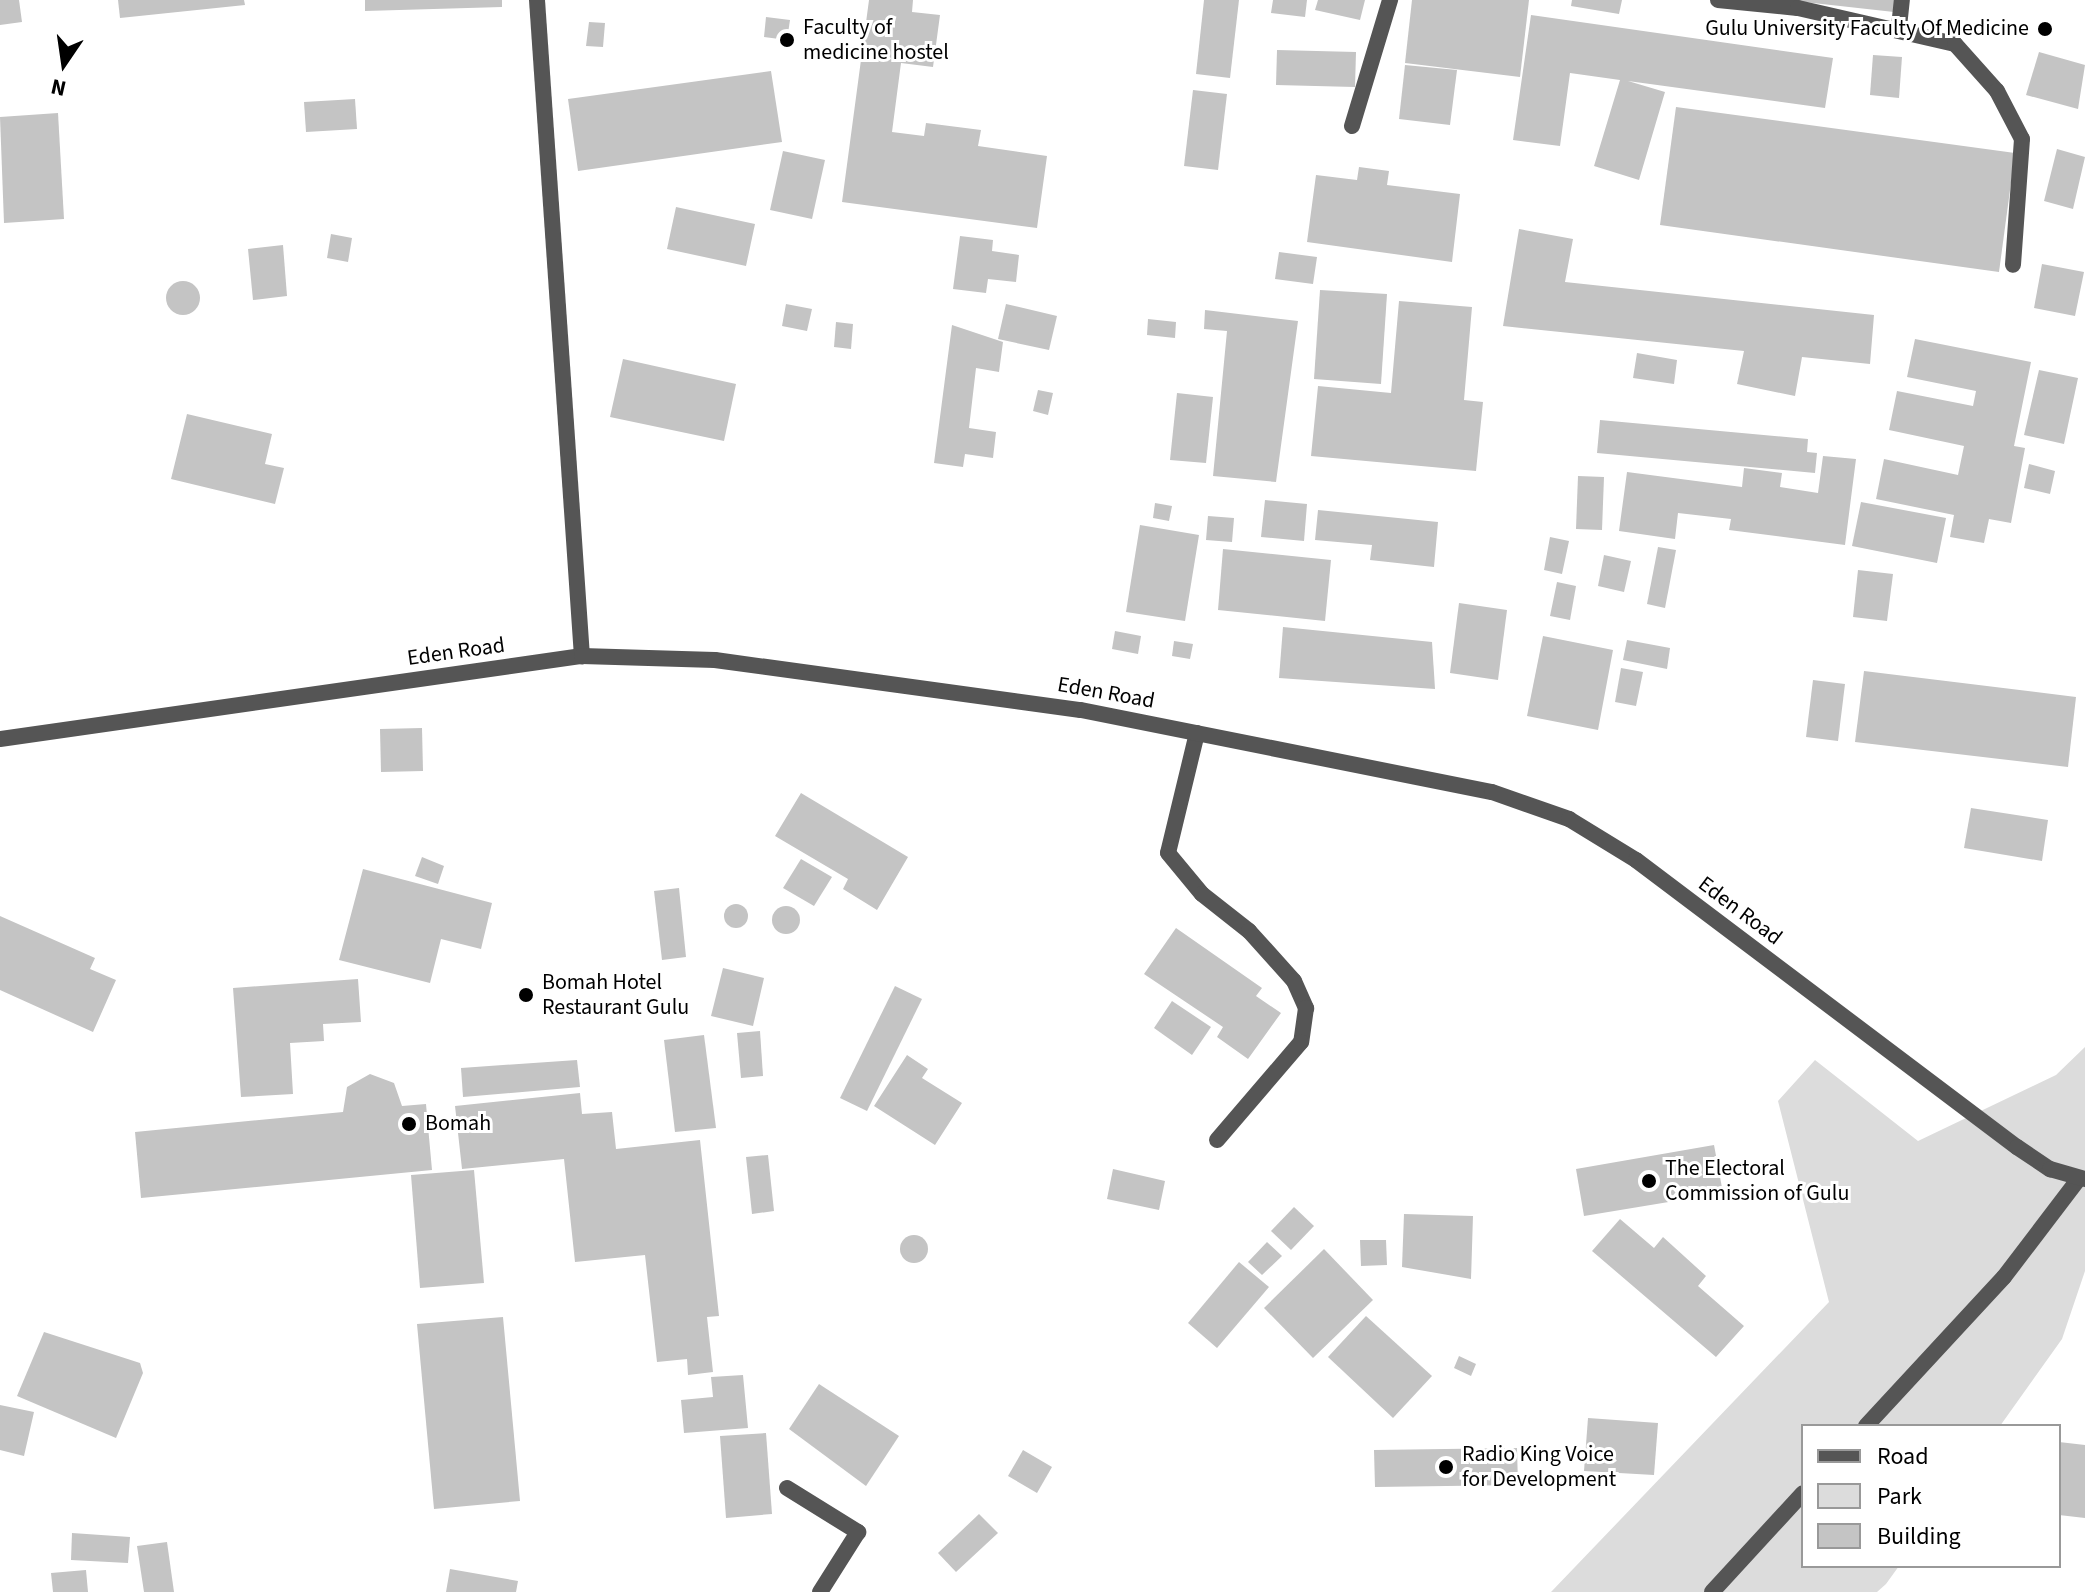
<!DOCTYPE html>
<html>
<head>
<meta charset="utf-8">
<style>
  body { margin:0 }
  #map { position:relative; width:2085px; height:1592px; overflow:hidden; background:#fff; font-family:"Source Sans 3",sans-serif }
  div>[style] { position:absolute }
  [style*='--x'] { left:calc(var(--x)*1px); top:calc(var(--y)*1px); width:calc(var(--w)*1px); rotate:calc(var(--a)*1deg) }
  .green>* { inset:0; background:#dcdcdc }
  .building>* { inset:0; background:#c4c4c4 }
  .round { border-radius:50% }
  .service>* { height:16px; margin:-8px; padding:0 8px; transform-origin:8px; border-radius:8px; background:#555 }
  .minor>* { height:16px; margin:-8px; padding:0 8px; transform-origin:8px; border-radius:8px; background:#555 }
  .tertiary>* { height:16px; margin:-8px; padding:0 8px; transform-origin:8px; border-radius:8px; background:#555 }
  .dots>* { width:22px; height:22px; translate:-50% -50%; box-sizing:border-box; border:4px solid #fff; border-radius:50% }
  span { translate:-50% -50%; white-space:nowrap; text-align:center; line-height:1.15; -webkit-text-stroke:6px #fff; paint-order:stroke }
  .poi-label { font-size:22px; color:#000 }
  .left { translate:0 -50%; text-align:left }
  .right { translate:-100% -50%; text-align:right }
  .street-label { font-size:22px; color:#000 }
  .legend { position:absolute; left:1801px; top:1424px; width:260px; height:144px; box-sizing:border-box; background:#fff; border:2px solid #999; margin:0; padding:10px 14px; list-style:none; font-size:24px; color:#000 }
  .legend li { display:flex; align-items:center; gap:16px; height:40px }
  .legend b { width:40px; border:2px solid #999 }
  .north { position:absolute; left:24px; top:24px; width:80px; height:80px; -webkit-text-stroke:6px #fff; paint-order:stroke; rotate:193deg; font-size:22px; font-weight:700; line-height:32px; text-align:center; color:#000 }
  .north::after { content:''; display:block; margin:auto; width:28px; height:36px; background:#000; clip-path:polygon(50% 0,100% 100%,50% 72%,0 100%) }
</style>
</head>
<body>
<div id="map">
  <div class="green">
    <i style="clip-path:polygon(2085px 1047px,2085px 1271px,2062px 1339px,2000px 1426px,1803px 1426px,1803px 1566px,1899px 1566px,1886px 1584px,1877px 1592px,1551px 1592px,1829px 1302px,1778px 1101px,1815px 1060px,1918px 1141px,2056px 1075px)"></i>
  </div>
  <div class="building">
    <i style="clip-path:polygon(0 0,19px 0,22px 22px,0 25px)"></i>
    <i style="clip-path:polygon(118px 0,244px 0,245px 5px,120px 18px)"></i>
    <i style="clip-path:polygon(365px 0,502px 0,502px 7px,365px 11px)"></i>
    <i style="clip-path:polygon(869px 0,913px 0,912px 12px,940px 15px,933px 67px,901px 63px,892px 132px,924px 136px,926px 123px,981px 130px,978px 146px,1047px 156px,1037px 228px,842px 202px)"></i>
    <i style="clip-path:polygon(1204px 0,1239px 0,1230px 78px,1196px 74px)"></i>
    <i style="clip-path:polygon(1273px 0,1307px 0,1305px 17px,1271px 13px)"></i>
    <i style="clip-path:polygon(1318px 0,1365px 0,1360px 20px,1315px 10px)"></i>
    <i style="clip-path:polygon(1412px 0,1529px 0,1520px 77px,1405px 63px)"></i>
    <i style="clip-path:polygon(1572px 0,1622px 0,1619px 14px,1571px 6px)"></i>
    <i style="clip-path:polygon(1786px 0,1895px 0,1894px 12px)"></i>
    <i style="clip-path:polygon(1531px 15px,1833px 58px,1825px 108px,1628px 81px,1665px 92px,1639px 180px,1594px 166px,1620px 80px,1570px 73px,1560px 146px,1513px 140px)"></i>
    <i style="clip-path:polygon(766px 17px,790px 20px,787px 40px,764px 37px)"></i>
    <i style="clip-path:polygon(589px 22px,605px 23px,603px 47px,586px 46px)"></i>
    <i style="clip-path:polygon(1277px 50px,1356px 52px,1355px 87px,1276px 85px)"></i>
    <i style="clip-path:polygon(2039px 52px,2085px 65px,2078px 109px,2026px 95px)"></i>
    <i style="clip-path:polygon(1873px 55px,1902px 57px,1899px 98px,1870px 95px)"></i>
    <i style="clip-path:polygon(1405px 65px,1457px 70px,1450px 125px,1399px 119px)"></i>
    <i style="clip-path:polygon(771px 71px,782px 142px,578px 171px,568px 99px)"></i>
    <i style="clip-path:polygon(1193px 90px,1227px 94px,1218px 170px,1184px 166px)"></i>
    <i style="clip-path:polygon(355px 99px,357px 129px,306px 132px,304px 102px)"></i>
    <i style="clip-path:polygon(1676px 107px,2015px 153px,1999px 272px,1660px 225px)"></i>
    <i style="clip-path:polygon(58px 113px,64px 219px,4px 223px,0 117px)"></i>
    <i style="clip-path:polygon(2057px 149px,2085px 157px,2073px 209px,2044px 201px)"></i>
    <i style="clip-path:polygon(783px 151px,825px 160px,812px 219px,770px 210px)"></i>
    <i style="clip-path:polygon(1359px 167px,1389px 171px,1387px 185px,1460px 194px,1452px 262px,1307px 242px,1316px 175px,1357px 180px)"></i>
    <i style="clip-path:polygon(676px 207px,755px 224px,746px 266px,667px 249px)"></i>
    <i style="clip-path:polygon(1519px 229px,1573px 239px,1565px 282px,1874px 315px,1870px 364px,1802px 357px,1795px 396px,1737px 384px,1744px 351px,1503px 326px)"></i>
    <i style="clip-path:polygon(331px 234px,352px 238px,348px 262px,327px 258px)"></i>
    <i style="clip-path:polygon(960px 236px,993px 240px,992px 251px,1019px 255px,1016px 282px,988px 279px,986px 293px,953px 289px)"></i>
    <i style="clip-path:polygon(283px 245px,287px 296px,253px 300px,248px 249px)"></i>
    <i style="clip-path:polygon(1279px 252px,1317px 257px,1313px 284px,1275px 279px)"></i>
    <i style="clip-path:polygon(2042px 264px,2084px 272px,2075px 316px,2034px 308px)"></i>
    <i class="round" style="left:166px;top:281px;width:34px;height:34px"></i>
    <i style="clip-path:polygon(1320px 290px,1387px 294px,1381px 384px,1314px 379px)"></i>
    <i style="clip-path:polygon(1399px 301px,1472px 307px,1464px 400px,1483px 402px,1476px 471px,1311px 456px,1318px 386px,1391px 393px)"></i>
    <i style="clip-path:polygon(786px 304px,812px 309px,807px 331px,782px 326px)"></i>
    <i style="clip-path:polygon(1006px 304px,1057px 316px,1049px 350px,998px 339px)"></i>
    <i style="clip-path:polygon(1205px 310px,1298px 321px,1276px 482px,1213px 476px,1227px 331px,1204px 329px)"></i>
    <i style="clip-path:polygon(1148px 319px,1176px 322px,1175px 338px,1147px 335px)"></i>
    <i style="clip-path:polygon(836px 322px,853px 324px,851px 349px,834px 347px)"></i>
    <i style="clip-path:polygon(952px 325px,1003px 342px,999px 372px,976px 368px,969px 428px,996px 432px,993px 458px,965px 454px,963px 467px,934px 463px)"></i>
    <i style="clip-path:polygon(1915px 339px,2031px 362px,2014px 446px,2025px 448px,2011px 523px,1989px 519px,1984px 543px,1950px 537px,1954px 515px,1876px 499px,1884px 459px,1958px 475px,1964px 446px,1889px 430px,1897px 391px,1973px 406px,1976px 391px,1907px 377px)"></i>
    <i style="clip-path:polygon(1637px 353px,1677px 360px,1674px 384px,1633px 378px)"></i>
    <i style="clip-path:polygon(623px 359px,736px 384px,724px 441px,610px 417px)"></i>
    <i style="clip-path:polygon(2039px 370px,2078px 378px,2064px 444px,2024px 435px)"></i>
    <i style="clip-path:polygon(1038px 390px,1053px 393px,1048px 415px,1033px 411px)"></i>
    <i style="clip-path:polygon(1177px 393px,1213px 397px,1206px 463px,1170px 460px)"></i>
    <i style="clip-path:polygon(187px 414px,272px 434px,265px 464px,284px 468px,275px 504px,171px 479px)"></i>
    <i style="clip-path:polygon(1600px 420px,1808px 439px,1807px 452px,1817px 453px,1815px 473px,1597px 453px)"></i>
    <i style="clip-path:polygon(1823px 456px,1856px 459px,1845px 545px,1729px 530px,1731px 519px,1678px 513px,1675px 539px,1619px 531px,1627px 472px,1742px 487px,1744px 468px,1782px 473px,1780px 487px,1818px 493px)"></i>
    <i style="clip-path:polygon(2029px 464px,2055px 471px,2050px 494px,2024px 488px)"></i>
    <i style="clip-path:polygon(1578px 476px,1604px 477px,1602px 530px,1576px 529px)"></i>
    <i style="clip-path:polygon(1265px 500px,1307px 504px,1304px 541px,1261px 537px)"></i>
    <i style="clip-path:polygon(1861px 502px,1946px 518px,1937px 563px,1852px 546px)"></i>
    <i style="clip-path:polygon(1155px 503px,1172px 506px,1169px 521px,1153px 518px)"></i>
    <i style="clip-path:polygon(1318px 510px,1438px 522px,1434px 567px,1370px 560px,1372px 545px,1315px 540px)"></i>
    <i style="clip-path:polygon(1208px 516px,1234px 518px,1232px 542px,1206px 540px)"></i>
    <i style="clip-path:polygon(1140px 525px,1199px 535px,1185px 621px,1126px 612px)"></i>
    <i style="clip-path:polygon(1550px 537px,1569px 541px,1562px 574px,1544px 570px)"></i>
    <i style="clip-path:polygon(1658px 547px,1676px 550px,1665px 608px,1647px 604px)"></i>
    <i style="clip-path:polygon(1223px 549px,1331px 560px,1325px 621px,1218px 610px)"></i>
    <i style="clip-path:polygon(1604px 555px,1631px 561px,1624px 592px,1598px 586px)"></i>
    <i style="clip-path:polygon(1858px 570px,1893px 574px,1887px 621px,1853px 617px)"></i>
    <i style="clip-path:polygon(1557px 582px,1576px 586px,1570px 620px,1550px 616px)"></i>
    <i style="clip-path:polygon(1459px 603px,1507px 610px,1498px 680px,1450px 673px)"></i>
    <i style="clip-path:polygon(1283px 627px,1432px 642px,1435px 689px,1279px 678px)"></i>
    <i style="clip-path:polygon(1115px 631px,1141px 636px,1138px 654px,1112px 649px)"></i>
    <i style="clip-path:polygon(1543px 636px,1613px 650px,1598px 730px,1527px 716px)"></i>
    <i style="clip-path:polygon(1627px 640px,1670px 648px,1667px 669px,1623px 660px)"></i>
    <i style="clip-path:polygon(1174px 641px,1193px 644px,1190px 659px,1172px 656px)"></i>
    <i style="clip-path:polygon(1621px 668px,1643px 672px,1636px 706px,1615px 702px)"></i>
    <i style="clip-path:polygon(1864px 671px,2076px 697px,2068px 767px,1855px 742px)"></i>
    <i style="clip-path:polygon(1813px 680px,1845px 684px,1838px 741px,1806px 737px)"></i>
    <i style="clip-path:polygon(422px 728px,423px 771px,381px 772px,380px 729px)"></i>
    <i style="clip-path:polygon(801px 793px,908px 857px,877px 910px,843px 889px,848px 879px,775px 836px)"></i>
    <i style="clip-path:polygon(1971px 808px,2048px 820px,2042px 861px,1964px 848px)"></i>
    <i style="clip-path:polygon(422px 857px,444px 866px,438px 884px,415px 876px)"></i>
    <i style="clip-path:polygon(801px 859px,832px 877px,814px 906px,783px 888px)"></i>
    <i style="clip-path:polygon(363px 869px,492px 903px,481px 949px,441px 939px,430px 983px,339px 960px)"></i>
    <i style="clip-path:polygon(679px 888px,686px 957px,662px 960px,654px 891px)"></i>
    <i class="round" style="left:724px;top:904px;width:24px;height:24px"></i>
    <i class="round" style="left:772px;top:906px;width:28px;height:28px"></i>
    <i style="clip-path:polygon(0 916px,95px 958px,90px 969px,116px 980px,93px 1032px,0 990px)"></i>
    <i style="clip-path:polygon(1176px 928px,1262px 988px,1256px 996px,1281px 1013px,1248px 1059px,1217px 1037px,1223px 1027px,1144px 974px)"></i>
    <i style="clip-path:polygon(723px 968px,764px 978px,753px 1026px,711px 1016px)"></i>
    <i style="clip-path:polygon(358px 979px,361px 1022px,323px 1024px,324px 1041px,290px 1043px,293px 1094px,241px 1097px,233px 988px)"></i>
    <i style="clip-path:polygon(895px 986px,922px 999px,867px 1111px,840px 1098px)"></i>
    <i style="clip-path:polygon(1172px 1001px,1211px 1027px,1192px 1055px,1154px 1028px)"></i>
    <i style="clip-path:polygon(760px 1031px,763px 1076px,741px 1078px,737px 1033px)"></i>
    <i style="clip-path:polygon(704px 1035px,716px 1128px,675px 1132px,664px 1040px)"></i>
    <i style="clip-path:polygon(907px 1055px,928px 1069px,922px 1078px,962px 1103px,935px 1145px,874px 1106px)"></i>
    <i style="clip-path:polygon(577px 1060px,580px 1087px,463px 1097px,461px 1068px)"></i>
    <i style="clip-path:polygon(370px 1074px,394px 1083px,402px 1106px,426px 1104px,432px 1170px,141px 1198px,135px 1132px,343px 1112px,347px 1087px)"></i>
    <i style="clip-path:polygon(580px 1093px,582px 1114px,612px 1112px,616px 1149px,700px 1140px,719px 1316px,707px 1317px,713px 1372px,688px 1375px,687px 1359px,657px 1362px,645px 1255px,575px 1262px,564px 1159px,462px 1169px,455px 1106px)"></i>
    <i style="clip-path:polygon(1714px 1145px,1723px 1193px,1584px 1216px,1576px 1169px)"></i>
    <i style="clip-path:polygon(768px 1155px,774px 1211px,752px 1214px,746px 1157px)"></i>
    <i style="clip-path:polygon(1113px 1169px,1165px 1181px,1159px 1210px,1107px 1199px)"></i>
    <i style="clip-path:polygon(474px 1170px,484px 1283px,420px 1288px,411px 1175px)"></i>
    <i style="clip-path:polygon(1294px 1207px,1314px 1226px,1291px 1250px,1271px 1231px)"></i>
    <i style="clip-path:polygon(1404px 1214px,1473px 1216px,1471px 1279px,1402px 1267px)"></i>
    <i style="clip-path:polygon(1620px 1219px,1654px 1248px,1663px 1237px,1706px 1276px,1698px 1286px,1744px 1326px,1716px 1357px,1592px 1251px)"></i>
    <i class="round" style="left:900px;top:1235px;width:28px;height:28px"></i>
    <i style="clip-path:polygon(1360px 1240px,1386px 1240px,1387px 1265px,1361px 1266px)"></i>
    <i style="clip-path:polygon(1267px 1242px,1282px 1256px,1262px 1275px,1248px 1262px)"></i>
    <i style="clip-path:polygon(1324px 1249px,1373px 1300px,1313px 1358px,1264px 1308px)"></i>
    <i style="clip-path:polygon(1239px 1262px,1269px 1287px,1217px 1348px,1188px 1323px)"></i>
    <i style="clip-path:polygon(1366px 1316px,1432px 1376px,1393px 1418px,1328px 1357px)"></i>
    <i style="clip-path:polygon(503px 1317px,520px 1501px,434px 1509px,417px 1324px)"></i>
    <i style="clip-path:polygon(44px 1332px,140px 1363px,143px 1373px,116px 1438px,17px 1396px)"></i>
    <i style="clip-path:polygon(1459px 1356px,1476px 1364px,1471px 1376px,1454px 1368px)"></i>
    <i style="clip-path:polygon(743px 1375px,748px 1428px,684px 1433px,681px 1400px,713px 1397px,711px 1377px)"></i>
    <i style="clip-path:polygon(819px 1384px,899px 1436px,866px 1486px,789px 1429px)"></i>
    <i style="clip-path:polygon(0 1405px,34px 1412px,24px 1456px,0 1450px)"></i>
    <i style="clip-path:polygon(1588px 1418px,1658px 1423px,1654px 1475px,1584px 1471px)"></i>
    <i style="clip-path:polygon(766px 1433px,772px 1514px,726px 1518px,720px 1436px)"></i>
    <i style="clip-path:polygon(2059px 1442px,2085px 1445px,2085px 1518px,2059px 1515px)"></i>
    <i style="clip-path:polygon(1517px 1448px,1518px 1485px,1375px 1487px,1374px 1450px)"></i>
    <i style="clip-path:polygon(1023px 1450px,1052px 1467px,1037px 1493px,1008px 1476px)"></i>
    <i style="clip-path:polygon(979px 1514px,998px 1533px,956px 1572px,938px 1553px)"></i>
    <i style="clip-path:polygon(72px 1533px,130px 1537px,128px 1563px,71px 1560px)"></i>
    <i style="clip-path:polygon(167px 1542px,174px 1592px,144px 1592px,137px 1546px)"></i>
    <i style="clip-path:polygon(450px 1569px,518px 1581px,516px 1592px,446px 1592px)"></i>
    <i style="clip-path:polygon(86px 1570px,88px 1592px,53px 1592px,51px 1573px)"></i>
  </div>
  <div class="service">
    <i style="--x:1718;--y:0;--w:80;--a:5.7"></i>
    <i style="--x:1798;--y:8;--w:161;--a:12.9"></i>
    <i style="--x:1955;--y:44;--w:63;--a:48.2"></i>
    <i style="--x:1997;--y:91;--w:54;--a:62.5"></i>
    <i style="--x:2022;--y:139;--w:126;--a:94.1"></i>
    <i style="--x:1899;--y:27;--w:27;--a:-84"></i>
    <i style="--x:1352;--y:126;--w:132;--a:-73.2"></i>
    <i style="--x:1197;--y:733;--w:123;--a:103.6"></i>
    <i style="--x:1168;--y:853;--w:53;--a:50.3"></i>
    <i style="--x:1202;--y:894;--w:60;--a:38.2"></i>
    <i style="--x:1249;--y:931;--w:67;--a:48"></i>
    <i style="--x:1294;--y:981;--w:30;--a:66"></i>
    <i style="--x:1306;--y:1008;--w:34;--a:98"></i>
    <i style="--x:1301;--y:1042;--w:129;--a:130.6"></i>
  </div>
  <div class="minor">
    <i style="--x:537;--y:0;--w:658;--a:86.08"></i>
    <i style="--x:1866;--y:1426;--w:203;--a:-47.2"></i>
    <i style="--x:2004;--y:1277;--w:122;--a:-52.7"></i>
    <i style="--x:787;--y:1488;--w:84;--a:31.8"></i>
    <i style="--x:858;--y:1532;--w:71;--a:122.3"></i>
    <i style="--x:1712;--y:1592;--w:134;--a:-47.4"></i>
  </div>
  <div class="tertiary">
    <i style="--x:0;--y:739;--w:588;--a:-8.12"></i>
    <i style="--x:582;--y:656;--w:133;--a:1.7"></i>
    <i style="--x:715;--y:660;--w:369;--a:7.8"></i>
    <i style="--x:1081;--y:710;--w:419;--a:11.3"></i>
    <i style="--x:1492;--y:792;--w:82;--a:19.3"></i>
    <i style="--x:1569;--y:819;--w:79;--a:31.5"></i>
    <i style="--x:1636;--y:860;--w:477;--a:37"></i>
    <i style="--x:2017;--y:1147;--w:40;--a:34"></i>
    <i style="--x:2050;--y:1169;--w:36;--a:16"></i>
  </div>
  <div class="dots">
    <i style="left:2045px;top:29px;background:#000"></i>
    <i style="left:787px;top:40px;background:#000"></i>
    <i style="left:526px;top:995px;background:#000"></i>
    <i style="left:409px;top:1124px;background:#000"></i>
    <i style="left:1649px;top:1181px;background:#000"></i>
    <i style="left:1446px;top:1467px;background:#000"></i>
  </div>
  <div class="poi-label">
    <span class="left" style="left:803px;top:40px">Faculty of<br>medicine hostel</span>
    <span class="right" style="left:2029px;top:29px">Gulu University Faculty Of Medicine</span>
    <span class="left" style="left:542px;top:995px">Bomah Hotel<br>Restaurant Gulu</span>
    <span class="left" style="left:425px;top:1124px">Bomah</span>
    <span class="left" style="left:1665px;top:1181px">The Electoral<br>Commission of Gulu</span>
    <span class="left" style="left:1462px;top:1467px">Radio King Voice<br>for Development</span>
  </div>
  <div class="street-label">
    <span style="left:456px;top:652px;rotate:-8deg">Eden Road</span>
    <span style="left:1106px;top:693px;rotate:10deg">Eden Road</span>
    <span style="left:1740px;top:911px;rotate:37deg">Eden Road</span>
  </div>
  <ul class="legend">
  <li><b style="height:10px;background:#555"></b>Road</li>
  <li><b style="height:22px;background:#dcdcdc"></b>Park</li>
  <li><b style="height:22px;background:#c4c4c4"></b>Building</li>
  </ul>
  <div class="north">N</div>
</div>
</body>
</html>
